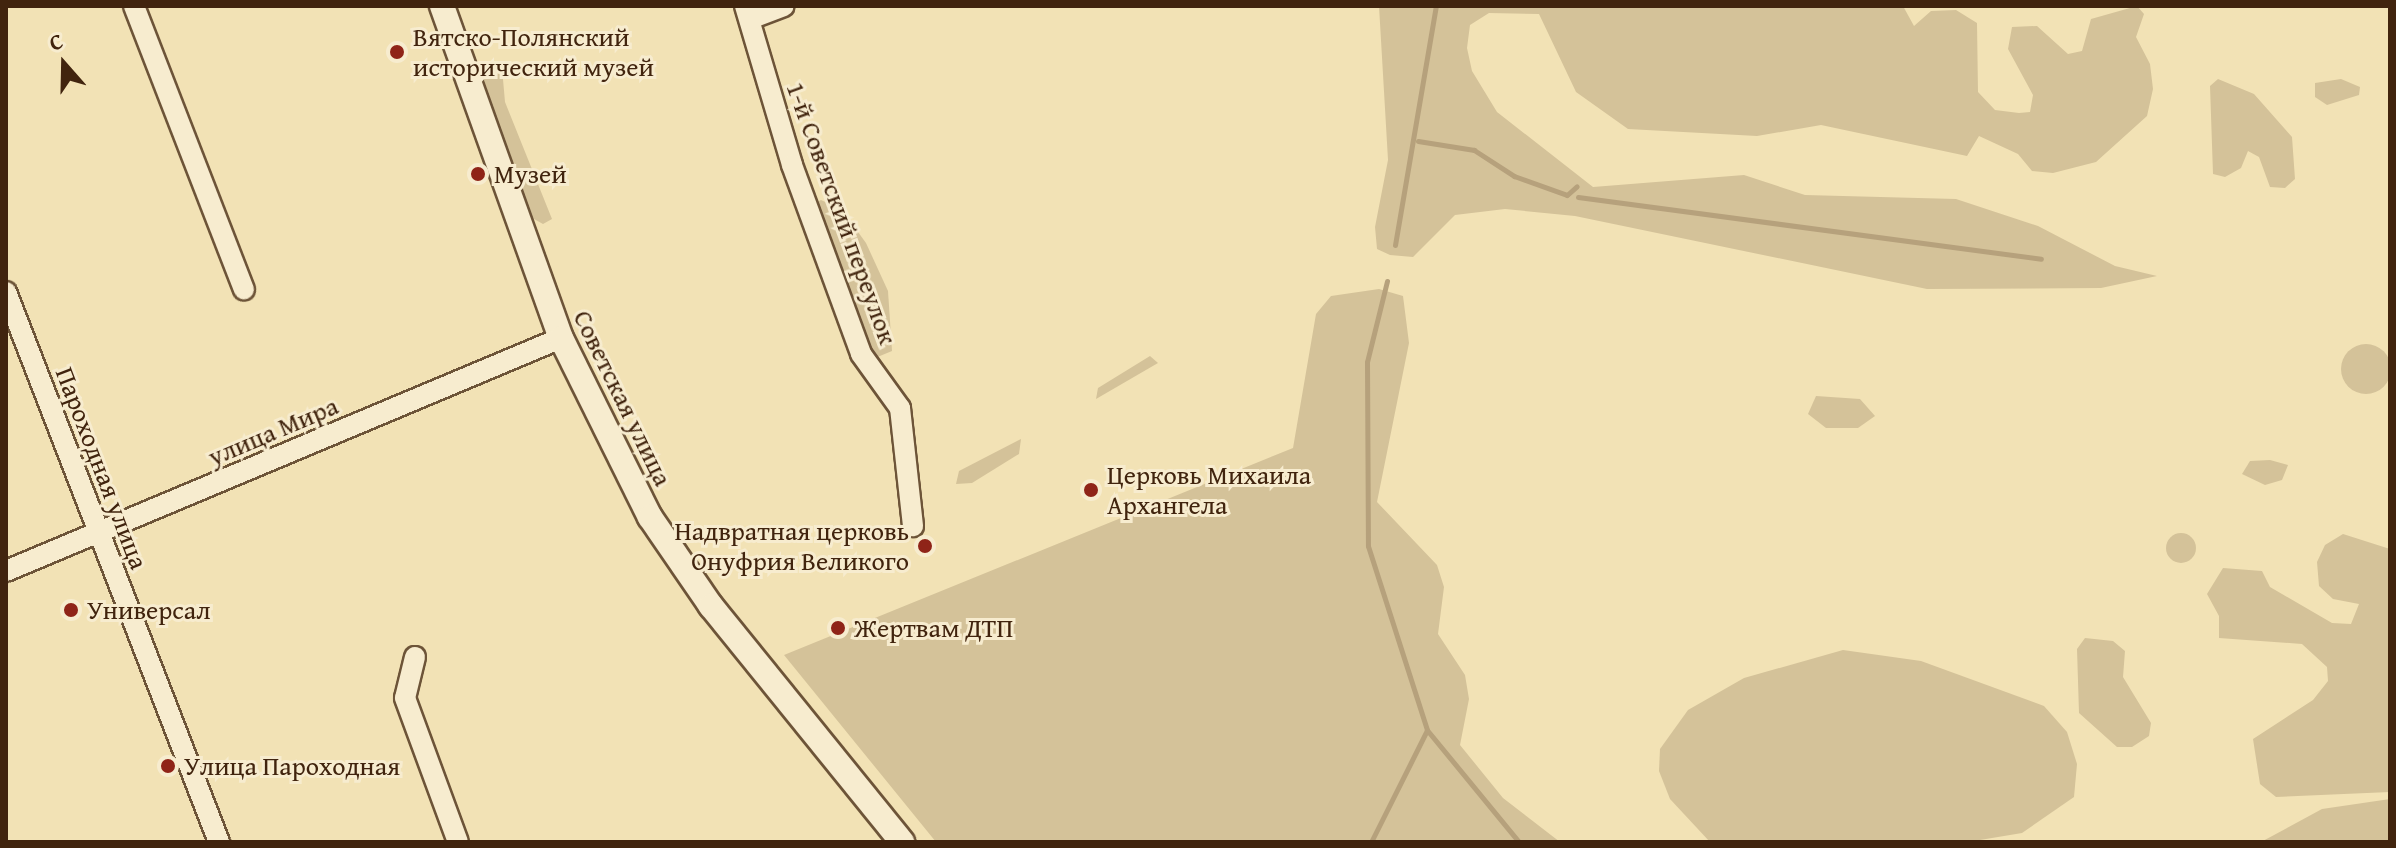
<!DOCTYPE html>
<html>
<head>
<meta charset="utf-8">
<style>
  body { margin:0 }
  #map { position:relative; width:2396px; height:848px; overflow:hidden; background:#f2e2b5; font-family:"Gentium Book Plus",serif }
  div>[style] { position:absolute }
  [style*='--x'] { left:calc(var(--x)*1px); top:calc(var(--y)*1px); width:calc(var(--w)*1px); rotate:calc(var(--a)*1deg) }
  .green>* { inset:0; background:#d4c299 }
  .round { border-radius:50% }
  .stream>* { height:5px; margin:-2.5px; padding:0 2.5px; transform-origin:2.5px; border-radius:2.5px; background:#b6a17c }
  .roads { filter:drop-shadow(2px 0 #6d5438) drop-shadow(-2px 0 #6d5438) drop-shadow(0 2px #6d5438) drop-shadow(0 -2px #6d5438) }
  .minor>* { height:20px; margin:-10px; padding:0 10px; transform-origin:10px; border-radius:10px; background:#f7eccf }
  .tertiary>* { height:24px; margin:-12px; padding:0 12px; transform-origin:12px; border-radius:12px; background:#f7eccf }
  .dots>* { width:22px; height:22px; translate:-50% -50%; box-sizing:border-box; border:4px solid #f7eccf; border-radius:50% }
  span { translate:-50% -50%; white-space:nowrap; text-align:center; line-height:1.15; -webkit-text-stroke:6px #f7eccf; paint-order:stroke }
  .poi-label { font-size:26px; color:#41240e }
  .left { translate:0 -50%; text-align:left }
  .right { translate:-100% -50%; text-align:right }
  .street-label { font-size:26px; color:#41240e }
  .frame { position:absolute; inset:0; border:8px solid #41240e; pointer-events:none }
  .north { position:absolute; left:24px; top:24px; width:80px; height:80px; -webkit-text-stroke:6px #f7eccf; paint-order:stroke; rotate:340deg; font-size:22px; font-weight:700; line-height:32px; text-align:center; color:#41240e }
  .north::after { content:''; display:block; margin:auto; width:28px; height:36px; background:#41240e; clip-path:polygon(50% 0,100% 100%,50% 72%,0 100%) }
</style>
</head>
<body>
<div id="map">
  <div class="green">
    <i style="clip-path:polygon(1379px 6px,1903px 6px,1914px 26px,1931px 11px,1956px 10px,1977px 23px,1978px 92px,1995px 110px,2019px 113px,2030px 112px,2033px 95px,2008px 49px,2012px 27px,2037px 26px,2068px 54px,2082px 51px,2091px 19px,2137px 6px,2144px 14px,2136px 37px,2150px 64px,2153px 89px,2147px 116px,2096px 162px,2053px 173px,2032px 171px,2018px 154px,1979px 136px,1967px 156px,1821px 125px,1757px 136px,1628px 129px,1576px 92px,1539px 14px,1489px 13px,1470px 25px,1467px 48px,1472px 71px,1497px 112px,1593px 187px,1744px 175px,1805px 195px,1956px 199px,2038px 226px,2115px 266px,2157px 276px,2101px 288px,1927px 289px,1575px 216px,1505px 209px,1455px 215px,1413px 257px,1390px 255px,1377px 249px,1375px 227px,1388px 160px)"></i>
    <i style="clip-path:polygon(478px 61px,502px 68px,505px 102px,552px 219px,543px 224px,525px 214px)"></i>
    <i style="clip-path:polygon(2218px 79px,2254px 94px,2292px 137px,2295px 179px,2285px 188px,2270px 187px,2259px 157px,2248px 151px,2241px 168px,2225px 177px,2213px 174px,2210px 86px)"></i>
    <i style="clip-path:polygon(2341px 79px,2360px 87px,2359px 95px,2327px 105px,2315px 97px,2315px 83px)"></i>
    <i style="clip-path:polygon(821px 200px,842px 210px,866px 243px,888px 291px,892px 351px,875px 358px,865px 349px,813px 204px)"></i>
    <i style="clip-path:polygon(1379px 289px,1403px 296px,1409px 343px,1377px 502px,1437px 565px,1444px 587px,1438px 634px,1465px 675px,1469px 699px,1460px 745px,1503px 798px,1560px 842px,936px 842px,784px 655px,1293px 448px,1316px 314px,1331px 296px)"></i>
    <i class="round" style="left:2341px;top:344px;width:50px;height:50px"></i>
    <i style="clip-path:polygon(1150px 356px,1158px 363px,1096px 399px,1098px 388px)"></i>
    <i style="clip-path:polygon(1816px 396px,1860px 399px,1875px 416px,1858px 428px,1826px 428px,1808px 414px)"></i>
    <i style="clip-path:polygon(1021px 439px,1019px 454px,972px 483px,956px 484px,959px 471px)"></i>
    <i style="clip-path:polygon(2270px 460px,2288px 465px,2282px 480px,2265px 485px,2242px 474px,2250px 461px)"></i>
    <i class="round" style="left:2166px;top:533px;width:30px;height:30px"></i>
    <i style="clip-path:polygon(2343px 534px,2390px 549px,2390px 792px,2276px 797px,2260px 784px,2253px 739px,2313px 700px,2328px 681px,2327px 667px,2302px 644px,2219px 638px,2219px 616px,2207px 594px,2223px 568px,2262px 571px,2270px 587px,2332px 623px,2351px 624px,2359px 604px,2333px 599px,2319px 586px,2317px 562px,2325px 545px)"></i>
    <i style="clip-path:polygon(2085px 638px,2113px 641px,2125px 651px,2123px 677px,2151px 723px,2149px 736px,2132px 747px,2117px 747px,2079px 713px,2077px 649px)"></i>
    <i style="clip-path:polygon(1843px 650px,1921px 661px,2044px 706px,2067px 732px,2077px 764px,2074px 797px,2022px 833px,1968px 842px,1710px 842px,1670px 799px,1659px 771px,1660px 749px,1688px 710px,1744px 678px)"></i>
    <i style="clip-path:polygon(2390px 799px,2390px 842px,2261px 842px,2322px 809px)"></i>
  </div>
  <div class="stream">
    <i style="--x:1418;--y:141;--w:57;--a:9.1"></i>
    <i style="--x:1474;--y:150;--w:48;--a:33"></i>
    <i style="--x:1514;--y:176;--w:56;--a:19.7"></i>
    <i style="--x:1567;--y:195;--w:13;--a:-42"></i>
    <i style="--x:1578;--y:197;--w:467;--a:7.6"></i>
    <i style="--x:1395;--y:245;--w:242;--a:-80.3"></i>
    <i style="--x:1387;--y:281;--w:83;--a:103.9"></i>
    <i style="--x:1367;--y:362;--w:184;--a:89.7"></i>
    <i style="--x:1368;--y:546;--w:193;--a:72.2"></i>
    <i style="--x:1427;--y:730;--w:145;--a:50.6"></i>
    <i style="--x:1371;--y:842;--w:125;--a:-63.4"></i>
  </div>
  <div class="roads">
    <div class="minor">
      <i style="--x:134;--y:6;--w:304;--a:68.8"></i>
      <i style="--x:745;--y:6;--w:166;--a:73.5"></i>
      <i style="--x:792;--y:165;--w:201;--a:69.9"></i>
      <i style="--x:861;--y:354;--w:67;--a:54.2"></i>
      <i style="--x:900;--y:408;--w:119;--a:83.7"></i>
      <i style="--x:750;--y:19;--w:36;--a:-21"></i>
      <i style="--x:6;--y:292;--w:590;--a:68.83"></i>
      <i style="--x:6;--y:571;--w:602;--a:-22.77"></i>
      <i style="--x:415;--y:657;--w:42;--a:103.7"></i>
      <i style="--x:405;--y:698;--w:153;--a:69.8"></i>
    </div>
    <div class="tertiary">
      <i style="--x:442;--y:6;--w:353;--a:70.3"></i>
      <i style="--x:561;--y:338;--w:200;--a:63.6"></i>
      <i style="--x:650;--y:517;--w:108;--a:55.6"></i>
      <i style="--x:711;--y:606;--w:304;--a:51"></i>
    </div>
  </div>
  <div class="dots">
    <i style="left:397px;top:52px;background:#8f2418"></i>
    <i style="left:478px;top:174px;background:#8f2418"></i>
    <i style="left:1091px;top:490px;background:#8f2418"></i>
    <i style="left:925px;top:546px;background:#8f2418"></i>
    <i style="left:71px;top:610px;background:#8f2418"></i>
    <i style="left:838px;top:628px;background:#8f2418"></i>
    <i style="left:168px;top:766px;background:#8f2418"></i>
  </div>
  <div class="poi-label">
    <span class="left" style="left:413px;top:52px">Вятско-Полянский<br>исторический музей</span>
    <span class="left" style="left:494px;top:174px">Музей</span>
    <span class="left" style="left:1107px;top:490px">Церковь Михаила<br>Архангела</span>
    <span class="right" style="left:909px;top:546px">Надвратная церковь<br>Онуфрия Великого</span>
    <span class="left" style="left:87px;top:610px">Универсал</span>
    <span class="left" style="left:854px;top:628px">Жертвам ДТП</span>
    <span class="left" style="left:184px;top:766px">Улица Пароходная</span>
  </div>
  <div class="street-label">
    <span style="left:842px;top:213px;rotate:70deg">1-й Советский переулок</span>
    <span style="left:623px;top:398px;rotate:64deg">Советская улица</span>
    <span style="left:273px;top:431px;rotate:-23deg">улица Мира</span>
    <span style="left:102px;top:468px;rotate:69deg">Пароходная улица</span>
  </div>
  <div class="frame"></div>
  <div class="north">С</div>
</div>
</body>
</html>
